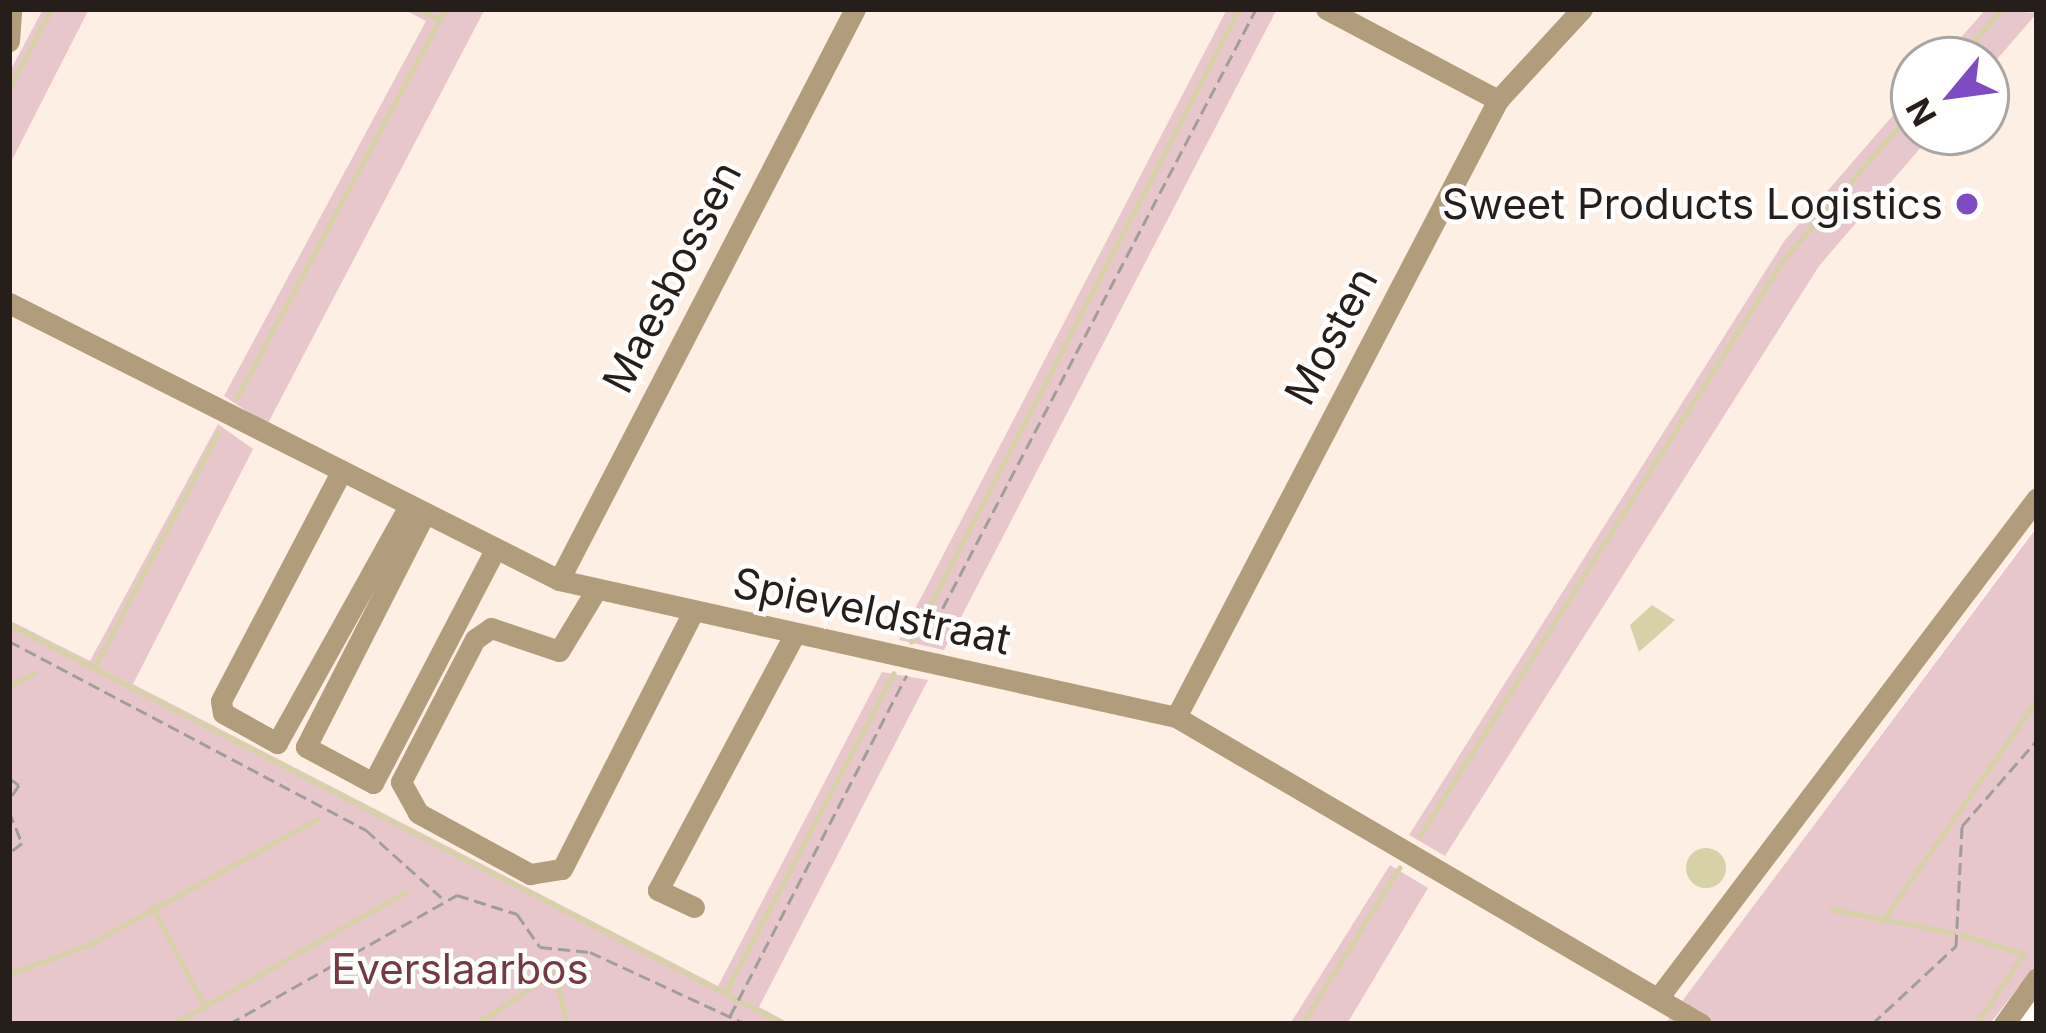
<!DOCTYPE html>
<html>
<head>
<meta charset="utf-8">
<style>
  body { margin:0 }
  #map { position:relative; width:2046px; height:1033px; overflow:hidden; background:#fefbf8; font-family:Inter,sans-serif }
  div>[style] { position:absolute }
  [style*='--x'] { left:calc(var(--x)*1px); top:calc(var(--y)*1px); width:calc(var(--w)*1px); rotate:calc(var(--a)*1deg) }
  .built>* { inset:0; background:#feefe5 }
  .green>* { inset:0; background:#e7c7cb }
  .water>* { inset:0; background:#d6d1a7 }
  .round { border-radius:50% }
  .stream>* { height:4.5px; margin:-2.25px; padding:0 2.25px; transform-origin:2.25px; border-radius:2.25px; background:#d6d1a7 }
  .path>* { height:3px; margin-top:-1.5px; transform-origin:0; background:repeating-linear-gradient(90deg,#a19d99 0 12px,transparent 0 18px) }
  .minor>* { height:21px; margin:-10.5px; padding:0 10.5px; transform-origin:10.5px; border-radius:10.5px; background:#b19c7b }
  .dots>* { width:33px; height:33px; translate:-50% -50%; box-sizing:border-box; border:6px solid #fff; border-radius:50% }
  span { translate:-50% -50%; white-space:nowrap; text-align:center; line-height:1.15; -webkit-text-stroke:9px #fff; paint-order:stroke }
  .poi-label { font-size:42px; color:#251e1a }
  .right { translate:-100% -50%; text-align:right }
  .street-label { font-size:42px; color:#251e1a }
  .park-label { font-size:42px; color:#753944 }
  .frame { position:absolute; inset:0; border:12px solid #251e1a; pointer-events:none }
  .north { position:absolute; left:1890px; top:36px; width:120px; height:120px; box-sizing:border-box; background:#fff; border:3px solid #a8a5a3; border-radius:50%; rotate:241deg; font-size:33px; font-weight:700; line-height:48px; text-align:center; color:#251e1a }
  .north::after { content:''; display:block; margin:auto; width:42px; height:54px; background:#7e4bc3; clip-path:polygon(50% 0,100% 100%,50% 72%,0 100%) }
</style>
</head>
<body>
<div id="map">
  <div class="built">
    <i style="clip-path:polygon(evenodd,9px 9px,2037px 9px,2037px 525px,1665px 1024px,791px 1024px,9px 620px,9px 9px,1914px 60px,1986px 60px,1986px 132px,1914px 132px,1914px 60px)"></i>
  </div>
  <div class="green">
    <i style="clip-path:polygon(43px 9px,89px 9px,9px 166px,9px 73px)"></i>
    <i style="clip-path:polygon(403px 9px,485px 9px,267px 425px,224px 396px,426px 21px)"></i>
    <i style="clip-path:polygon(1227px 9px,1277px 9px,944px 650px,899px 640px)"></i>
    <i style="clip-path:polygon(1986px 9px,2037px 13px,1986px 72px,1986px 60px,1941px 60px)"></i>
    <i style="clip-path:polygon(1914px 91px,1914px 132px,1934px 132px,1819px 266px,1445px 856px,1409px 835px,1785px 240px)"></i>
    <i style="clip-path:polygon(218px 424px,253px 449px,133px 684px,718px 986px,882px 672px,928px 680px,759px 1007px,791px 1024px,9px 1024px,9px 620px,90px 661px)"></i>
    <i style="clip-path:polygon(2037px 527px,2037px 963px,1990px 1024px,1665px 1024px)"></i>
    <i style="clip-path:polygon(1390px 865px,1428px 888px,1347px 1024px,1290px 1024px)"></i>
  </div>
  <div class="water">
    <i style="clip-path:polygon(1652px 605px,1675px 620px,1639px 652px,1630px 625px)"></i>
    <i class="round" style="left:1686px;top:848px;width:40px;height:40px"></i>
  </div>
  <div class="stream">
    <i style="--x:418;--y:9;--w:23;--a:25"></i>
    <i style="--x:1957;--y:60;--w:68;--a:-48.6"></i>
    <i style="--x:9;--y:89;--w:90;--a:-62.3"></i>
    <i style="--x:236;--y:399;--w:442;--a:-61.8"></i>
    <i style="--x:9;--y:624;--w:805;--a:27.26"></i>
    <i style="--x:725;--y:993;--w:361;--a:-62.2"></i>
    <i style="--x:911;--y:642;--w:713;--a:-62.61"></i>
    <i style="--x:95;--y:666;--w:263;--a:-62.2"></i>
    <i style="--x:9;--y:686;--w:29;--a:-27"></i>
    <i style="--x:1419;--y:837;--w:682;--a:-57.75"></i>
    <i style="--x:1783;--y:260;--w:200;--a:-49.1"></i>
    <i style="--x:153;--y:907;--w:113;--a:62.5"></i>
    <i style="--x:1831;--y:909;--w:125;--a:11"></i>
    <i style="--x:1882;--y:921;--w:270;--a:-55"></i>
    <i style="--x:1962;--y:935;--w:65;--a:17"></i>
    <i style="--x:2024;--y:954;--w:84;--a:123.9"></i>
    <i style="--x:9;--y:974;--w:84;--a:-20.2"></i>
    <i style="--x:88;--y:945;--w:261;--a:-28.8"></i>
    <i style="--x:725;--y:993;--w:67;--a:27.7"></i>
    <i style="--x:173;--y:1024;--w:267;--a:-29.6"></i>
    <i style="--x:476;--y:1024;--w:95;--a:-33.4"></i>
    <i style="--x:555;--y:972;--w:53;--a:77"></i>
    <i style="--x:1302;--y:1024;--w:184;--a:-58.1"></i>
  </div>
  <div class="path">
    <i style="--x:926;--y:640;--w:712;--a:-62.39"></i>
    <i style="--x:9;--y:641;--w:404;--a:27.9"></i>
    <i style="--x:366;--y:830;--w:101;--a:41.8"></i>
    <i style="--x:9;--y:778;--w:12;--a:35"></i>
    <i style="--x:19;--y:785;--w:18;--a:124"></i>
    <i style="--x:9;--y:811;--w:35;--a:68"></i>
    <i style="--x:22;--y:843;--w:16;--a:142"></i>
    <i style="--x:730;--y:1016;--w:384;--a:-62.6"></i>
    <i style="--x:229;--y:1024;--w:262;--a:-29.5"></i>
    <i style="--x:457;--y:895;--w:63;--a:17.6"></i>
    <i style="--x:517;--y:914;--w:40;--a:55.1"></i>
    <i style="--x:540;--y:947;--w:50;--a:5.7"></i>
    <i style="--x:590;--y:952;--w:172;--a:24.8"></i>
    <i style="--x:1872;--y:1024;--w:115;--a:-42.9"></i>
    <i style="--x:1956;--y:946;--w:120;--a:-87.1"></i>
    <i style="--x:1962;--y:826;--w:114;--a:-48.9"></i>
  </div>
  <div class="minor">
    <i style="--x:1326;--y:9;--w:195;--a:27.9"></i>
    <i style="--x:9;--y:41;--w:32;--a:-86"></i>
    <i style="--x:9;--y:303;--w:616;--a:26.73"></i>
    <i style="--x:559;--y:580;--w:632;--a:12.52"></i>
    <i style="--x:1176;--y:717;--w:608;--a:30.32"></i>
    <i style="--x:340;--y:474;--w:256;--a:117.7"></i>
    <i style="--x:221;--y:701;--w:12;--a:81"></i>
    <i style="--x:223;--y:713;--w:62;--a:29.1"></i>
    <i style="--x:277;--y:743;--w:268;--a:-60.9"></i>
    <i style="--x:423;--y:517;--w:258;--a:117"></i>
    <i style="--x:306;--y:747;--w:76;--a:28.2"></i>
    <i style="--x:373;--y:783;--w:257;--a:-62.4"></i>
    <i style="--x:559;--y:580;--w:643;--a:-62.6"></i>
    <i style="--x:596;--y:590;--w:71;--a:121.2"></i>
    <i style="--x:559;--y:651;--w:72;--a:-161.3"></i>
    <i style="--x:491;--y:628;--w:19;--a:145"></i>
    <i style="--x:475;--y:639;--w:161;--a:117.4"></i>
    <i style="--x:401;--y:782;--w:35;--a:61"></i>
    <i style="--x:418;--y:813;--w:128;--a:28.6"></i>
    <i style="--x:530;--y:874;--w:32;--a:-9"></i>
    <i style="--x:562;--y:869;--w:288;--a:-63"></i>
    <i style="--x:1176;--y:717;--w:696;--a:-62.44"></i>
    <i style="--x:1498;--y:100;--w:124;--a:-47.3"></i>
    <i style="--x:694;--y:907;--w:40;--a:-155"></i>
    <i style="--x:658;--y:890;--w:289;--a:-61.9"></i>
    <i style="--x:1658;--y:998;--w:627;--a:-52.84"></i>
    <i style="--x:2004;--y:1024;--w:57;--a:-54.3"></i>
  </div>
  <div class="dots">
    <i style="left:1967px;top:204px;background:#7e4bc3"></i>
  </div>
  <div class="poi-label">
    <span class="right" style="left:1943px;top:204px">Sweet Products Logistics</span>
  </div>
  <div class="street-label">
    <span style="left:672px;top:277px;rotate:-63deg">Maesbossen</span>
    <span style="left:1331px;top:336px;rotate:-62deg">Mosten</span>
    <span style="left:872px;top:611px;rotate:12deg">Spieveldstraat</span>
  </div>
  <div class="park-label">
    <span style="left:460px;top:969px">Everslaarbos</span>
  </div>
  <div class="frame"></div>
  <div class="north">N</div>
</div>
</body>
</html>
